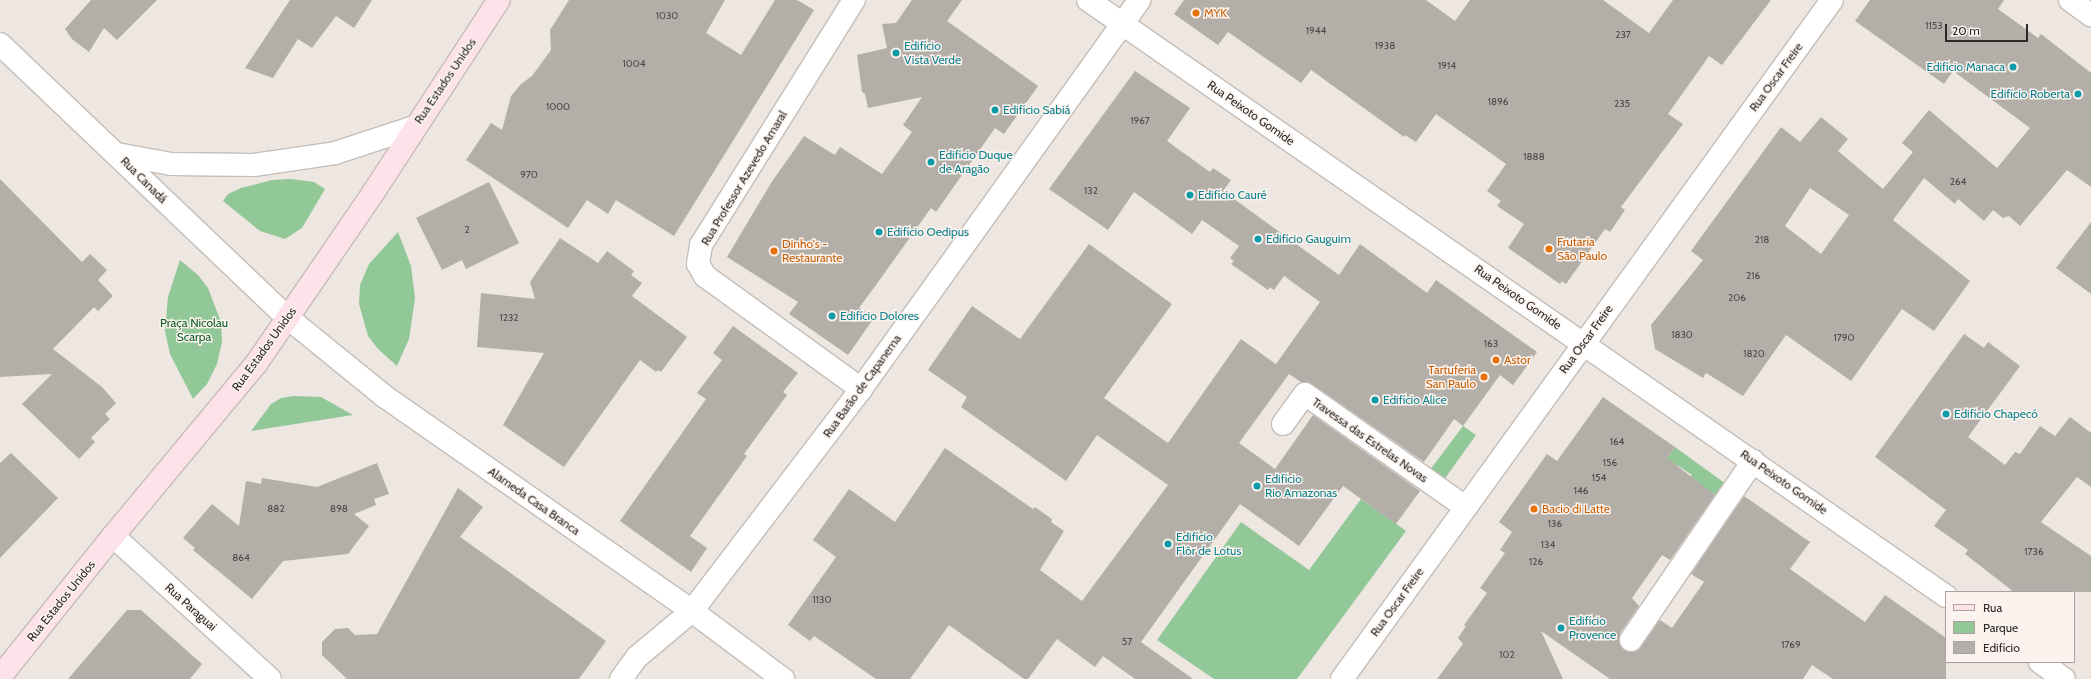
<!DOCTYPE html>
<html>
<head>
<meta charset="utf-8">
<style>
  body { margin:0 }
  #map { position:relative; width:2091px; height:679px; overflow:hidden; background:#eee6e1; font-family:Cabin,sans-serif }
  div>[style] { position:absolute }
  [style*='--x'] { left:calc(var(--x)*1px); top:calc(var(--y)*1px); width:calc(var(--w)*1px); rotate:calc(var(--a)*1deg) }
  .green>* { inset:0; background:#92c798 }
  .building>* { inset:0; background:#b4aea8 }
  .roads { filter:drop-shadow(1px 0 #c5beb8) drop-shadow(-1px 0 #c5beb8) drop-shadow(0 1px #c5beb8) drop-shadow(0 -1px #c5beb8) }
  .minor>* { height:22px; margin:-11px; padding:0 11px; transform-origin:11px; border-radius:11px; background:#fff }
  .tertiary>* { height:22px; margin:-11px; padding:0 11px; transform-origin:11px; border-radius:11px; background:#fff }
  .secondary>* { height:22px; margin:-11px; padding:0 11px; transform-origin:11px; border-radius:11px; background:#fde2ea }
  .dots>* { width:11px; height:11px; translate:-50% -50%; box-sizing:border-box; border:2px solid #fcf3ee; border-radius:50% }
  span { translate:-50% -50%; white-space:nowrap; text-align:center; line-height:1.15; -webkit-text-stroke:3px #fcf3ee; paint-order:stroke }
  .number-label { font-size:10px; color:#4e4a47 }
  .number-label span { -webkit-text-stroke-width:0 }
  .food-label { font-size:12px; color:#c56008 }
  .left { translate:0 -50%; text-align:left }
  .right { translate:-100% -50%; text-align:right }
  .culture-label { font-size:12px; color:#0d838f }
  .street-label { font-size:12px; color:#2c2927 }
  .park-label { font-size:12px; color:#0e6126 }
  .legend { position:absolute; left:1945px; top:591px; width:130px; height:72px; box-sizing:border-box; background:#fcf3ee; border:1px solid #a9a29e; margin:0; padding:5px 7px; list-style:none; font-size:12px; color:#2c2927 }
  .legend li { display:flex; align-items:center; gap:8px; height:20px }
  .legend b { width:20px; border:1px solid #a9a29e }
  .scale { position:absolute; left:1945px; top:24px; width:83px; height:18px; box-sizing:border-box; border:2px solid #2c2927; border-top:0; padding-left:5px; font-size:12px; line-height:14px; white-space:nowrap; color:#2c2927; -webkit-text-stroke:3px #fcf3ee; paint-order:stroke }
</style>
</head>
<body>
<div id="map">
  <div class="green">
    <i style="clip-path:polygon(291px 179px,314px 182px,325px 189px,302px 228px,285px 239px,260px 231px,223px 201px,228px 194px,241px 188px,272px 180px)"></i>
    <i style="clip-path:polygon(398px 232px,411px 266px,415px 298px,409px 339px,397px 366px,378px 349px,368px 336px,359px 304px,360px 285px,369px 264px)"></i>
    <i style="clip-path:polygon(180px 260px,198px 275px,208px 288px,221px 322px,222px 342px,217px 364px,207px 384px,193px 399px,170px 354px,165px 331px,168px 297px)"></i>
    <i style="clip-path:polygon(294px 396px,321px 397px,353px 415px,251px 431px,271px 404px,281px 398px)"></i>
    <i style="clip-path:polygon(1463px 426px,1476px 435px,1441px 484px,1427px 474px)"></i>
    <i style="clip-path:polygon(1675px 447px,1726px 484px,1717px 496px,1689px 479px,1692px 475px,1677px 465px,1674px 468px,1665px 461px)"></i>
    <i style="clip-path:polygon(1361px 499px,1406px 531px,1297px 679px,1214px 679px,1157px 640px,1241px 522px,1309px 570px)"></i>
  </div>
  <div class="building">
    <i style="clip-path:polygon(91px 0,157px 0,117px 40px,104px 28px,89px 52px,72px 39px,65px 29px)"></i>
    <i style="clip-path:polygon(290px 0,372px 0,354px 28px,336px 16px,312px 48px,298px 39px,273px 78px,245px 68px)"></i>
    <i style="clip-path:polygon(569px 0,725px 0,706px 33px,741px 55px,775px 0,797px 0,814px 10px,674px 236px,616px 200px,608px 214px,587px 200px,568px 228px,466px 160px,491px 123px,502px 130px,511px 96px,521px 84px,532px 76px,551px 50px,550px 30px)"></i>
    <i style="clip-path:polygon(912px 0,962px 0,947px 21px,1038px 86px,1004px 134px,995px 128px,936px 212px,931px 208px,876px 285px,859px 308px,874px 318px,848px 355px,789px 314px,798px 302px,727px 257px,771px 183px,804px 136px,835px 155px,840px 147px,882px 174px,912px 132px,903px 125px,922px 97px,868px 108px,865px 94px,862px 92px,857px 55px,887px 48px,882px 24px,896px 23px)"></i>
    <i style="clip-path:polygon(1184px 0,1426px 0,1455px 21px,1470px 0,1603px 0,1649px 33px,1673px 0,1771px 0,1722px 65px,1709px 56px,1668px 114px,1683px 124px,1621px 207px,1625px 210px,1610px 232px,1605px 229px,1566px 284px,1562px 281px,1560px 284px,1508px 248px,1524px 224px,1497px 206px,1501px 201px,1487px 191px,1506px 164px,1436px 114px,1416px 142px,1405px 135px,1404px 137px,1311px 70px,1301px 83px,1228px 32px,1218px 45px,1174px 14px)"></i>
    <i style="clip-path:polygon(evenodd,1870px 0,2004px 0,1998px 9px,2038px 38px,2041px 34px,2091px 73px,2091px 187px,2067px 170px,2020px 226px,2009px 216px,2003px 218px,1993px 210px,1984px 221px,1958px 199px,1955px 204px,1924px 178px,1893px 220px,1970px 281px,1934px 331px,1902px 309px,1851px 381px,1786px 335px,1743px 396px,1706px 373px,1703px 378px,1655px 349px,1651px 325px,1703px 260px,1691px 251px,1781px 127px,1800px 142px,1821px 117px,1848px 139px,1838px 151px,1883px 189px,1913px 152px,1902px 143px,1929px 110px,1997px 168px,2030px 128px,1953px 71px,1944px 84px,1855px 21px,1870px 0,1810px 188px,1849px 215px,1821px 254px,1785px 226px,1810px 188px)"></i>
    <i style="clip-path:polygon(1135px 71px,1190px 108px,1167px 141px,1210px 172px,1213px 168px,1231px 180px,1223px 191px,1339px 275px,1360px 244px,1427px 293px,1436px 280px,1537px 352px,1513px 385px,1500px 375px,1463px 426px,1454px 419px,1424px 462px,1312px 384px,1301px 382px,1289px 374px,1239px 443px,1275px 469px,1313px 415px,1420px 491px,1396px 524px,1343px 486px,1299px 546px,1240px 504px,1141px 642px,1193px 679px,1135px 679px,1103px 656px,1095px 667px,1057px 639px,1028px 679px,1024px 679px,949px 625px,910px 679px,876px 679px,814px 636px,810px 641px,788px 625px,836px 557px,813px 540px,849px 489px,895px 522px,945px 448px,1033px 509px,1035px 507px,1052px 519px,1051px 522px,1064px 531px,1040px 570px,1082px 601px,1168px 485px,1097px 435px,1066px 481px,961px 407px,967px 397px,928px 370px,972px 306px,1020px 339px,1089px 244px,1172px 304px,1104px 398px,1168px 443px,1241px 339px,1276px 364px,1320px 302px,1284px 276px,1274px 290px,1270px 287px,1268px 290px,1231px 264px,1234px 261px,1230px 258px,1239px 246px,1202px 220px,1192px 234px,1134px 192px,1108px 230px,1049px 189px)"></i>
    <i style="clip-path:polygon(0 179px,82px 262px,90px 254px,107px 270px,98px 280px,113px 296px,98px 311px,94px 307px,53px 349px,102px 387px,116px 403px,105px 414px,110px 419px,91px 438px,95px 442px,79px 459px,22px 404px,52px 374px,0 377px)"></i>
    <i style="clip-path:polygon(489px 182px,519px 243px,466px 269px,462px 260px,442px 270px,416px 218px)"></i>
    <i style="clip-path:polygon(2091px 222px,2091px 294px,2056px 268px)"></i>
    <i style="clip-path:polygon(560px 238px,598px 263px,607px 251px,634px 271px,631px 275px,642px 283px,632px 296px,687px 337px,661px 372px,658px 370px,656px 372px,640px 360px,564px 467px,503px 425px,544px 353px,477px 347px,481px 293px,535px 299px,530px 282px)"></i>
    <i style="clip-path:polygon(733px 326px,798px 373px,783px 392px,787px 395px,744px 454px,747px 456px,690px 536px,707px 548px,691px 572px,620px 521px,706px 399px,697px 393px,722px 360px,713px 353px)"></i>
    <i style="clip-path:polygon(1964px 334px,1984px 348px,1988px 342px,2020px 366px,1968px 437px,2005px 465px,2015px 452px,2020px 454px,2040px 426px,2055px 436px,2070px 417px,2091px 433px,2091px 487px,2077px 477px,2041px 522px,2091px 556px,2091px 592px,2014px 592px,1965px 554px,1968px 550px,1934px 526px,1946px 510px,1875px 457px)"></i>
    <i style="clip-path:polygon(1603px 397px,1675px 447px,1667px 458px,1715px 495px,1670px 560px,1662px 555px,1632px 598px,1639px 606px,1620px 633px,1620px 645px,1624px 650px,1637px 651px,1660px 620px,1672px 628px,1704px 582px,1691px 574px,1744px 496px,1810px 542px,1790px 569px,1865px 622px,1885px 595px,1946px 638px,1946px 679px,1833px 679px,1812px 665px,1803px 679px,1610px 679px,1541px 631px,1563px 679px,1437px 679px,1463px 644px,1458px 638px,1466px 626px,1464px 625px,1487px 593px,1480px 588px,1505px 553px,1500px 550px,1512px 532px,1499px 522px,1547px 454px,1557px 461px)"></i>
    <i style="clip-path:polygon(11px 453px,58px 498px,0 558px,0 463px)"></i>
    <i style="clip-path:polygon(377px 463px,389px 494px,374px 499px,376px 505px,354px 514px,369px 526px,348px 554px,283px 561px,252px 599px,193px 550px,195px 548px,183px 538px,212px 504px,239px 526px,246px 481px,261px 484px,262px 478px,317px 487px)"></i>
    <i style="clip-path:polygon(458px 488px,483px 507px,460px 537px,606px 641px,579px 679px,347px 679px,322px 655px,322px 642px,335px 629px,348px 628px,355px 635px,377px 634px)"></i>
    <i style="clip-path:polygon(127px 610px,141px 610px,202px 664px,190px 679px,68px 679px)"></i>
  </div>
  <div class="roads">
    <div class="minor">
      <i style="--x:854;--y:0;--w:289;--a:122"></i>
      <i style="--x:701;--y:245;--w:19;--a:99"></i>
      <i style="--x:698;--y:264;--w:14;--a:60"></i>
      <i style="--x:705;--y:276;--w:193;--a:35.9"></i>
      <i style="--x:1088;--y:0;--w:1045;--a:34.79"></i>
      <i style="--x:2070;--y:0;--w:26;--a:36"></i>
      <i style="--x:0;--y:44;--w:398;--a:43.6"></i>
      <i style="--x:117;--y:154;--w:55;--a:10.5"></i>
      <i style="--x:171;--y:164;--w:83;--a:0.7"></i>
      <i style="--x:254;--y:165;--w:82;--a:-8.4"></i>
      <i style="--x:335;--y:153;--w:83;--a:-18.2"></i>
      <i style="--x:1283;--y:424;--w:37;--a:-54"></i>
      <i style="--x:1305;--y:394;--w:196;--a:35.2"></i>
      <i style="--x:113;--y:536;--w:212;--a:42.3"></i>
      <i style="--x:1631;--y:640;--w:217;--a:-55.7"></i>
      <i style="--x:2040;--y:662;--w:29;--a:35"></i>
      <i style="--x:621;--y:679;--w:27;--a:-54"></i>
      <i style="--x:637;--y:657;--w:72;--a:-39.9"></i>
      <i style="--x:692;--y:611;--w:279;--a:-52.7"></i>
      <i style="--x:861;--y:389;--w:478;--a:-54.4"></i>
    </div>
    <div class="tertiary">
      <i style="--x:288;--y:318;--w:124;--a:39.1"></i>
      <i style="--x:384;--y:396;--w:376;--a:34.9"></i>
      <i style="--x:692;--y:611;--w:114;--a:36.8"></i>
      <i style="--x:1342;--y:679;--w:837;--a:-54.18"></i>
    </div>
    <div class="secondary">
      <i style="--x:0;--y:677;--w:181;--a:-51.3"></i>
      <i style="--x:113;--y:536;--w:224;--a:-50.3"></i>
      <i style="--x:256;--y:364;--w:207;--a:-55.6"></i>
      <i style="--x:373;--y:193;--w:230;--a:-56.9"></i>
    </div>
  </div>
  <div class="dots">
    <i style="left:1196px;top:13px;background:#e8710a"></i>
    <i style="left:896px;top:53px;background:#0f9aa8"></i>
    <i style="left:2013px;top:67px;background:#0f9aa8"></i>
    <i style="left:2078px;top:94px;background:#0f9aa8"></i>
    <i style="left:995px;top:110px;background:#0f9aa8"></i>
    <i style="left:931px;top:162px;background:#0f9aa8"></i>
    <i style="left:1190px;top:195px;background:#0f9aa8"></i>
    <i style="left:879px;top:232px;background:#0f9aa8"></i>
    <i style="left:1258px;top:239px;background:#0f9aa8"></i>
    <i style="left:1549px;top:249px;background:#e8710a"></i>
    <i style="left:774px;top:251px;background:#e8710a"></i>
    <i style="left:832px;top:316px;background:#0f9aa8"></i>
    <i style="left:1496px;top:360px;background:#e8710a"></i>
    <i style="left:1484px;top:377px;background:#e8710a"></i>
    <i style="left:1375px;top:400px;background:#0f9aa8"></i>
    <i style="left:1946px;top:414px;background:#0f9aa8"></i>
    <i style="left:1257px;top:486px;background:#0f9aa8"></i>
    <i style="left:1534px;top:509px;background:#e8710a"></i>
    <i style="left:1168px;top:544px;background:#0f9aa8"></i>
    <i style="left:1561px;top:628px;background:#0f9aa8"></i>
  </div>
  <div class="number-label">
    <span style="left:667px;top:16px">1030</span>
    <span style="left:1934px;top:26px">1153</span>
    <span style="left:1316px;top:31px">1944</span>
    <span style="left:1623px;top:35px">237</span>
    <span style="left:1385px;top:46px">1938</span>
    <span style="left:634px;top:64px">1004</span>
    <span style="left:1447px;top:66px">1914</span>
    <span style="left:1498px;top:102px">1896</span>
    <span style="left:1622px;top:104px">235</span>
    <span style="left:558px;top:107px">1000</span>
    <span style="left:1140px;top:121px">1967</span>
    <span style="left:1534px;top:157px">1888</span>
    <span style="left:529px;top:175px">970</span>
    <span style="left:1958px;top:182px">264</span>
    <span style="left:1091px;top:191px">132</span>
    <span style="left:467px;top:230px">2</span>
    <span style="left:1762px;top:240px">218</span>
    <span style="left:1753px;top:276px">216</span>
    <span style="left:1737px;top:298px">206</span>
    <span style="left:509px;top:318px">1232</span>
    <span style="left:1682px;top:335px">1830</span>
    <span style="left:1844px;top:338px">1790</span>
    <span style="left:1491px;top:344px">163</span>
    <span style="left:1754px;top:354px">1820</span>
    <span style="left:1617px;top:442px">164</span>
    <span style="left:1610px;top:463px">156</span>
    <span style="left:1599px;top:478px">154</span>
    <span style="left:1581px;top:491px">146</span>
    <span style="left:276px;top:509px">882</span>
    <span style="left:339px;top:509px">898</span>
    <span style="left:1555px;top:524px">136</span>
    <span style="left:1548px;top:545px">134</span>
    <span style="left:2034px;top:552px">1736</span>
    <span style="left:241px;top:558px">864</span>
    <span style="left:1536px;top:562px">126</span>
    <span style="left:822px;top:600px">1130</span>
    <span style="left:1127px;top:642px">57</span>
    <span style="left:1791px;top:645px">1769</span>
    <span style="left:1507px;top:655px">102</span>
  </div>
  <div class="food-label">
    <span class="left" style="left:1204px;top:13px">MYK</span>
    <span class="left" style="left:1557px;top:249px">Frutaria<br>São Paulo</span>
    <span class="left" style="left:782px;top:251px">Dinho's -<br>Restaurante</span>
    <span class="left" style="left:1504px;top:360px">Astor</span>
    <span class="right" style="left:1476px;top:377px">Tartuferia<br>San Paulo</span>
    <span class="left" style="left:1542px;top:509px">Bacio di Latte</span>
  </div>
  <div class="culture-label">
    <span class="left" style="left:904px;top:53px">Edifício<br>Vista Verde</span>
    <span class="right" style="left:2005px;top:67px">Edifício Manaca</span>
    <span class="right" style="left:2070px;top:94px">Edifício Roberta</span>
    <span class="left" style="left:1003px;top:110px">Edifício Sabiá</span>
    <span class="left" style="left:939px;top:162px">Edifício Duque<br>de Aragão</span>
    <span class="left" style="left:1198px;top:195px">Edifício Cauré</span>
    <span class="left" style="left:887px;top:232px">Edifício Oedipus</span>
    <span class="left" style="left:1266px;top:239px">Edifício Gauguim</span>
    <span class="left" style="left:840px;top:316px">Edifício Dolores</span>
    <span class="left" style="left:1383px;top:400px">Edifício Alice</span>
    <span class="left" style="left:1954px;top:414px">Edifício Chapecó</span>
    <span class="left" style="left:1265px;top:486px">Edifício<br>Rio Amazonas</span>
    <span class="left" style="left:1176px;top:544px">Edifício<br>Flôr de Lotus</span>
    <span class="left" style="left:1569px;top:628px">Edifício<br>Provence</span>
  </div>
  <div class="street-label">
    <span style="left:1776px;top:77px;rotate:-54deg">Rua Oscar Freire</span>
    <span style="left:445px;top:81px;rotate:-56deg">Rua Estados Unidos</span>
    <span style="left:1251px;top:113px;rotate:35deg">Rua Peixoto Gomide</span>
    <span style="left:744px;top:178px;rotate:-59deg">Rua Professor Azevedo Amaral</span>
    <span style="left:144px;top:180px;rotate:45deg">Rua Canadá</span>
    <span style="left:1518px;top:297px;rotate:35deg">Rua Peixoto Gomide</span>
    <span style="left:1586px;top:339px;rotate:-54deg">Rua Oscar Freire</span>
    <span style="left:264px;top:349px;rotate:-54deg">Rua Estados Unidos</span>
    <span style="left:862px;top:386px;rotate:-54deg">Rua Barão de Capanema</span>
    <span style="left:1370px;top:440px;rotate:35deg">Travessa das Estrelas Novas</span>
    <span style="left:1784px;top:482px;rotate:35deg">Rua Peixoto Gomide</span>
    <span style="left:534px;top:501px;rotate:35deg">Alameda Casa Branca</span>
    <span style="left:61px;top:601px;rotate:-51deg">Rua Estados Unidos</span>
    <span style="left:1397px;top:602px;rotate:-54deg">Rua Oscar Freire</span>
    <span style="left:191px;top:607px;rotate:42deg">Rua Paraguai</span>
  </div>
  <div class="park-label">
    <span style="left:194px;top:330px">Praça Nicolau<br>Scarpa</span>
  </div>
  <ul class="legend">
  <li><b style="height:5px;background:#fde2ea"></b>Rua</li>
  <li><b style="height:11px;background:#92c798"></b>Parque</li>
  <li><b style="height:11px;background:#b4aea8"></b>Edifício</li>
  </ul>
  <div class="scale">20 m</div>
</div>
</body>
</html>
